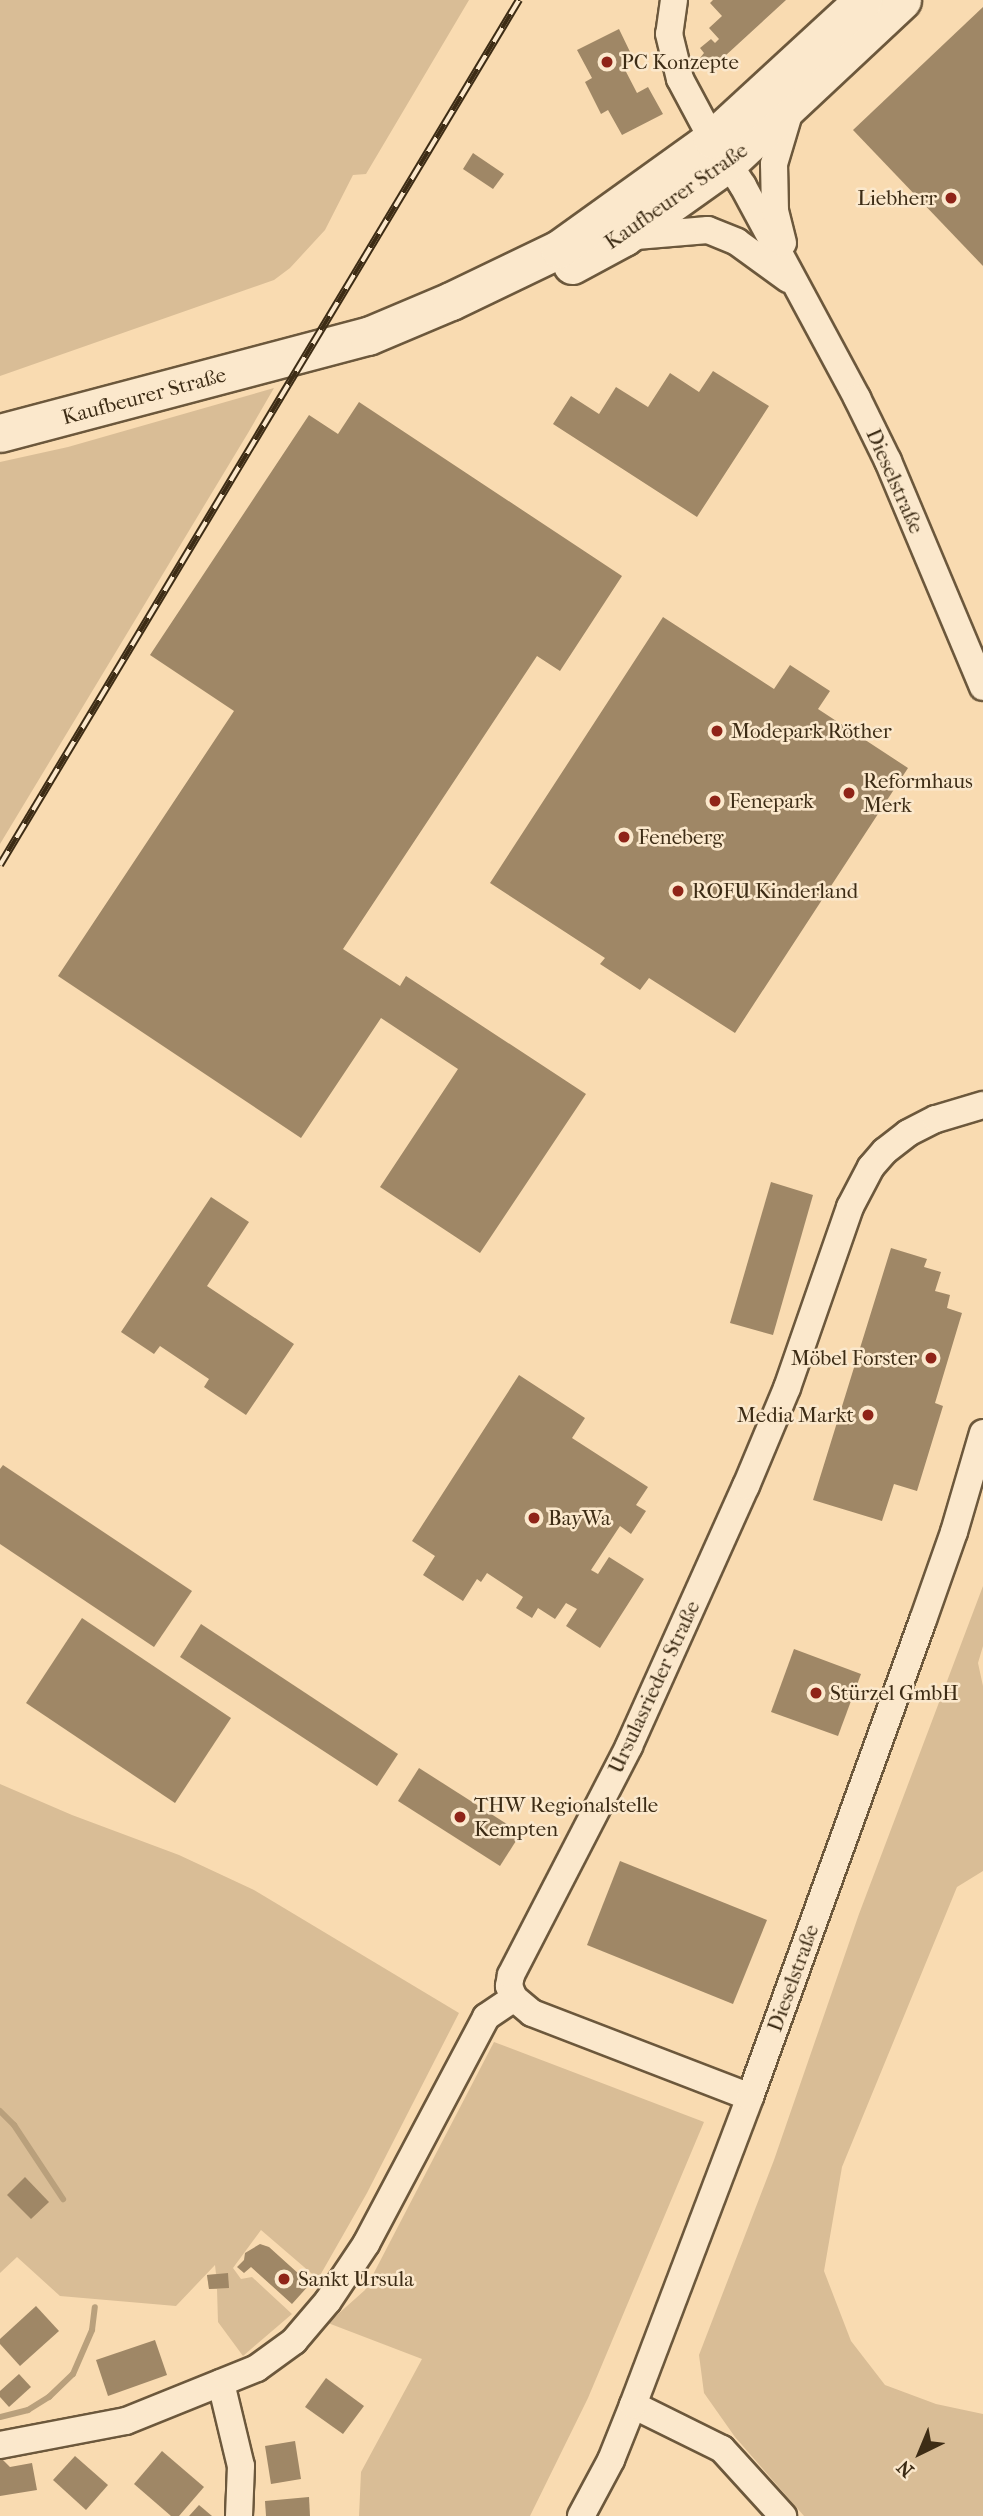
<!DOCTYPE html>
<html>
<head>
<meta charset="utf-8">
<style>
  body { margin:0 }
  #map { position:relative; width:983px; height:2516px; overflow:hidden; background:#f9dbb1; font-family:"IM FELL French Canon",serif }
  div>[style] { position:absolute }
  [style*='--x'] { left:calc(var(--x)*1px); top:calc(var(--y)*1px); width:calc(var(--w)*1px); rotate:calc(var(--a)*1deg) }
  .green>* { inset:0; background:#d9bd96 }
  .stream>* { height:6px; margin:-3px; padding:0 3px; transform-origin:3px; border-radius:3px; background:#b9a07c }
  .building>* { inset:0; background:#9f8766 }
  .roads { filter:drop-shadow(2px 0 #6c583c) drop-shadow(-2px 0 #6c583c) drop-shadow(0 2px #6c583c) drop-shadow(0 -2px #6c583c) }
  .minor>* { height:26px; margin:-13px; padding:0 13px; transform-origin:13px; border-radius:13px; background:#fbe8cc }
  .secondary>* { height:37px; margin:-18.5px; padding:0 18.5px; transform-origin:18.5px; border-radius:18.5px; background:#fbe8cc }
  .rail>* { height:8px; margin-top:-4px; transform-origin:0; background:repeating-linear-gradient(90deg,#fbe8cc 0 16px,#3d2c15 0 32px); box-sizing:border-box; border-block:2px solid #3d2c15 }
  .dots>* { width:19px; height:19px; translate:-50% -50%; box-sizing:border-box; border:4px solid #fbe8cc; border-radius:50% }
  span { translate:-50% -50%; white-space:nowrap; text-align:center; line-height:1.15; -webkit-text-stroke:5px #fbe8cc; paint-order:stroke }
  .poi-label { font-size:21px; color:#3d2c15 }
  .left { translate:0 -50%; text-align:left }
  .right { translate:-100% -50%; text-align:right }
  .street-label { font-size:21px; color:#3d2c15 }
  .north { position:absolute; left:885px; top:2418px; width:70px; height:70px; -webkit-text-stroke:5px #fbe8cc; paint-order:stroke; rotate:223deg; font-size:19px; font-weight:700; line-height:28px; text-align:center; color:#3d2c15 }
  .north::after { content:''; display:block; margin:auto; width:24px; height:32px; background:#3d2c15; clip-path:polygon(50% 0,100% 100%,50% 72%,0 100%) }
</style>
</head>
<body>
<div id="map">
  <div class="green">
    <i style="clip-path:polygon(0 0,469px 0,366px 174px,353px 175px,325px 230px,290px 268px,274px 280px,0 376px)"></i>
    <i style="clip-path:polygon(274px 388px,248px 433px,0 844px,0 462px,68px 447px)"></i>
    <i style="clip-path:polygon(983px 1586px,983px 1646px,978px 1663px,983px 1686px,983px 1871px,957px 1887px,842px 2167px,824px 2271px,851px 2341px,885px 2385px,936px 2404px,983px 2414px,983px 2516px,804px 2516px,735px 2437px,704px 2393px,699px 2355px,774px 2160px,859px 1914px)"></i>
    <i style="clip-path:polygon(0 1784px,72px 1815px,179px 1855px,254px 1890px,459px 2013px,367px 2193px,318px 2279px,261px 2230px,233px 2268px,241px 2279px,252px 2277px,292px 2314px,243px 2356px,218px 2322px,217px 2289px,209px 2289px,207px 2275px,216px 2274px,215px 2265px,176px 2306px,60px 2296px,17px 2257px,0 2273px)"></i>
    <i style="clip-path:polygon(494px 2042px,704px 2122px,588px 2398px,530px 2516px,359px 2516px,361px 2472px,422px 2359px,328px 2323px,365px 2290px)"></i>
  </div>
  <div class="stream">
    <i style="--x:0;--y:2111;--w:20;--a:45"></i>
    <i style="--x:14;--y:2125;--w:89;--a:56.5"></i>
    <i style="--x:0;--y:2417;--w:29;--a:-14"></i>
    <i style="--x:28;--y:2410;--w:25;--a:-32"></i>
    <i style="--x:49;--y:2397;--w:33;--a:-44"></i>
    <i style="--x:73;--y:2374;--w:48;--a:-66.6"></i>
    <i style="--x:92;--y:2330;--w:23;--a:-83"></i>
  </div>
  <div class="building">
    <i style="clip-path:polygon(713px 0,786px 0,725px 56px,728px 59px,718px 68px,714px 64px,709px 68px,700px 58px,704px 53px,700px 48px,711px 39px,715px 43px,719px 39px,709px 28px,722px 16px,710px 3px)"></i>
    <i style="clip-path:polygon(983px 7px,983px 266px,853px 130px)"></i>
    <i style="clip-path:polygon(619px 29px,633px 58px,622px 64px,637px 93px,648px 87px,663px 114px,622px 135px,608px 110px,601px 114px,585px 82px,592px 78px,577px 50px)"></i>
    <i style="clip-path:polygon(473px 153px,504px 174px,493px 189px,463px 169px)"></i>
    <i style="clip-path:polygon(713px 371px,769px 406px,697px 517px,553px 424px,571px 396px,599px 414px,616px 387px,648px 407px,670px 373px,699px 392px)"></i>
    <i style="clip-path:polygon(359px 402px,622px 576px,560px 671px,537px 656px,343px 949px,400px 986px,406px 976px,586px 1094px,480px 1253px,380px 1187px,458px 1069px,381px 1018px,301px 1138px,58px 976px,234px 711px,150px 655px,309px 415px,338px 434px)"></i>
    <i style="clip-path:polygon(663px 617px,774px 689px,790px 665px,830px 691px,818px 709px,908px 768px,735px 1033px,649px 978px,640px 990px,600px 964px,605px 958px,490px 883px)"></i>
    <i style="clip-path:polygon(771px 1182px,813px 1195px,773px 1335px,730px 1323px)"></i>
    <i style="clip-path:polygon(211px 1197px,249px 1222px,207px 1286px,294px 1344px,246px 1415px,204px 1387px,209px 1379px,160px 1346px,154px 1354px,121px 1332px)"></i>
    <i style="clip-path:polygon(891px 1248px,927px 1259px,924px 1267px,941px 1272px,935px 1291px,950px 1295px,947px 1308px,962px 1313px,935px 1403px,943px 1406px,917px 1491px,894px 1484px,882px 1521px,813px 1500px)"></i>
    <i style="clip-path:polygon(519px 1375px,585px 1418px,572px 1438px,648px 1487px,636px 1505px,646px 1511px,631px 1534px,620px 1526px,591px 1570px,598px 1574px,609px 1557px,644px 1579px,600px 1648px,566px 1626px,577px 1609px,566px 1603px,555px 1619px,538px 1608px,532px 1618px,516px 1608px,523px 1597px,487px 1573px,481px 1582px,477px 1579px,463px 1601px,423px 1575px,435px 1556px,412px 1541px)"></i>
    <i style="clip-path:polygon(3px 1465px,192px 1591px,154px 1647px,0 1544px,0 1469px)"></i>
    <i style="clip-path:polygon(82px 1618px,231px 1718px,175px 1803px,26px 1703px)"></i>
    <i style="clip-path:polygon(201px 1624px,398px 1754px,377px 1786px,180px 1657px)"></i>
    <i style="clip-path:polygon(794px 1649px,861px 1674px,838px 1736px,771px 1712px)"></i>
    <i style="clip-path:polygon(419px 1768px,521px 1833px,500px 1866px,398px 1801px)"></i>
    <i style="clip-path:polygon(620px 1861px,767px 1920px,733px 2004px,587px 1945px)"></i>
    <i style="clip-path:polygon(25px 2177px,49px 2202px,31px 2219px,7px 2195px)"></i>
    <i style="clip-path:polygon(260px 2244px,269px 2247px,310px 2284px,292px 2304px,251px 2267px,244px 2273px,237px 2267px,244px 2260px,245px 2253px)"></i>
    <i style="clip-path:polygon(228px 2273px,229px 2288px,209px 2289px,207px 2275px)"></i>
    <i style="clip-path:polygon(36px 2306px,59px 2331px,20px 2366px,0 2344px,0 2339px)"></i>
    <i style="clip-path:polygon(155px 2340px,167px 2375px,108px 2396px,96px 2360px)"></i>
    <i style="clip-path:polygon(19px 2374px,31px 2387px,9px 2407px,0 2397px,0 2391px)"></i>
    <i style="clip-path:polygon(326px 2378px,364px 2406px,343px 2434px,305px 2407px)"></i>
    <i style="clip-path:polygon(295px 2441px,301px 2479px,271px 2484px,265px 2446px)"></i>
    <i style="clip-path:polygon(162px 2451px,204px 2487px,179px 2516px,171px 2516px,134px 2484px)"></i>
    <i style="clip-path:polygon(75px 2456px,108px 2485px,86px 2510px,53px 2480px)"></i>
    <i style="clip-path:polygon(0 2457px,10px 2467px,32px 2463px,37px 2490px,0 2496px)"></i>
    <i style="clip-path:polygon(309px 2497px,310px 2516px,266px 2516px,265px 2501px)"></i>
    <i style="clip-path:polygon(199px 2505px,212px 2516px,189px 2516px)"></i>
  </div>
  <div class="roads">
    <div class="minor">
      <i style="--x:674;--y:0;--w:34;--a:98"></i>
      <i style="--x:669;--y:34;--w:46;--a:76.3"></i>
      <i style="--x:680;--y:79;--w:68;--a:61.9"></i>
      <i style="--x:712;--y:139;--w:56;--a:56.6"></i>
      <i style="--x:743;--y:186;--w:241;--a:61.7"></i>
      <i style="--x:857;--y:398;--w:70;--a:63.8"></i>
      <i style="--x:888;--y:461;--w:245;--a:67.2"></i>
      <i style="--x:624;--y:237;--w:84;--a:-4.8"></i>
      <i style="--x:708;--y:230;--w:31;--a:22"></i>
      <i style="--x:737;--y:242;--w:63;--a:36"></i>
      <i style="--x:783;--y:243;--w:33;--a:-104"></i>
      <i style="--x:775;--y:211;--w:47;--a:-91.2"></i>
      <i style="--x:774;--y:164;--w:59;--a:-73.4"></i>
      <i style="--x:750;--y:2097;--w:234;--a:-158.9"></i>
      <i style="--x:532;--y:2013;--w:23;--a:-140"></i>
      <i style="--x:514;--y:1998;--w:13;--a:-113"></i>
      <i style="--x:509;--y:1986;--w:11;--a:-80"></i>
      <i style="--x:511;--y:1975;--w:258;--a:-62.7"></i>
      <i style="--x:629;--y:1746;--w:285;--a:-65.8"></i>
      <i style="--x:746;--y:1486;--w:106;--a:-67.3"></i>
      <i style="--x:787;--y:1388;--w:192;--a:-70.8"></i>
      <i style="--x:850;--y:1207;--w:45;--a:-62.3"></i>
      <i style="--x:871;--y:1167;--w:21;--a:-49"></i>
      <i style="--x:885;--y:1151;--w:29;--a:-38"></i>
      <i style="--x:908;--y:1133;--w:31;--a:-27"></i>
      <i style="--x:936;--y:1119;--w:49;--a:-16.6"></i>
      <i style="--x:221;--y:2383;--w:85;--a:76.5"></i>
      <i style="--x:241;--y:2466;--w:50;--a:92.3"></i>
      <i style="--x:633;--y:2405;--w:99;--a:26.3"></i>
      <i style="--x:722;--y:2449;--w:91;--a:47.7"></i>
      <i style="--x:0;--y:2445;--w:128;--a:-10.8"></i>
      <i style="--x:126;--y:2421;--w:141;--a:-22"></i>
      <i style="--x:257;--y:2368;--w:46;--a:-36.1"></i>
      <i style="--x:294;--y:2341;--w:52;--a:-49.6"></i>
      <i style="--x:328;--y:2301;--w:69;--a:-56.3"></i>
      <i style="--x:366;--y:2244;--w:257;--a:-62.1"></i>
      <i style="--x:486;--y:2017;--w:34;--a:-34"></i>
      <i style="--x:581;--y:2516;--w:64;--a:-61.8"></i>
      <i style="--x:611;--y:2460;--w:59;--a:-68.2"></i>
      <i style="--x:633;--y:2405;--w:329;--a:-69.2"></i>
      <i style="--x:750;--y:2097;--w:507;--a:-70.07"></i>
      <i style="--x:923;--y:1620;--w:93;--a:-70.6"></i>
      <i style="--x:954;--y:1532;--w:103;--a:-73.7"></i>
    </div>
    <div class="secondary">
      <i style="--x:572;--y:265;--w:59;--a:-28.3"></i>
      <i style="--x:624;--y:237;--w:129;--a:-35.5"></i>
      <i style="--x:729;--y:162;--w:237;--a:-43.1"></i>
      <i style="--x:0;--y:433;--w:381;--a:-14.8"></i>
      <i style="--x:368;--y:336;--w:90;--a:-22.9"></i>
      <i style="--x:451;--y:301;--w:120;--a:-25.7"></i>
      <i style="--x:559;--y:249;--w:188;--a:-35.7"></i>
      <i style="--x:712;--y:139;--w:205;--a:-42.6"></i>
    </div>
  </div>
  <div class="rail">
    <i style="--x:0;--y:865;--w:1009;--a:-59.04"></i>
  </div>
  <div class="dots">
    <i style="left:607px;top:62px;background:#8f2418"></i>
    <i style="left:951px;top:198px;background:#8f2418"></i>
    <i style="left:717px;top:731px;background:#8f2418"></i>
    <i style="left:849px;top:793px;background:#8f2418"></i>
    <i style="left:715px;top:801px;background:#8f2418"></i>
    <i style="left:624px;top:837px;background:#8f2418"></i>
    <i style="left:678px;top:891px;background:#8f2418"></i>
    <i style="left:931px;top:1358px;background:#8f2418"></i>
    <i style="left:868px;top:1415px;background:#8f2418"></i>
    <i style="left:534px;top:1518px;background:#8f2418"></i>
    <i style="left:816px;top:1693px;background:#8f2418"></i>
    <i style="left:460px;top:1817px;background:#8f2418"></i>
    <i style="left:284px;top:2279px;background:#8f2418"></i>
  </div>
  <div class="poi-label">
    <span class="left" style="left:621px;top:62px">PC Konzepte</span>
    <span class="right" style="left:937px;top:198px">Liebherr</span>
    <span class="left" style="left:731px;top:731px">Modepark Röther</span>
    <span class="left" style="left:863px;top:793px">Reformhaus<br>Merk</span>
    <span class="left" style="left:729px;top:801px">Fenepark</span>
    <span class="left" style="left:638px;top:837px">Feneberg</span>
    <span class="left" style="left:692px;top:891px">ROFU Kinderland</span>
    <span class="right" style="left:917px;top:1358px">Möbel Forster</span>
    <span class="right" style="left:854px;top:1415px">Media Markt</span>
    <span class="left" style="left:548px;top:1518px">BayWa</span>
    <span class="left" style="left:830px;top:1693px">Stürzel GmbH</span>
    <span class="left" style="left:474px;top:1817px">THW Regionalstelle<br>Kempten</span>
    <span class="left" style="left:298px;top:2279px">Sankt Ursula</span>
  </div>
  <div class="street-label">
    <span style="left:676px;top:196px;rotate:-35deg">Kaufbeurer Straße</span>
    <span style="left:144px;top:396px;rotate:-15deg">Kaufbeurer Straße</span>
    <span style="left:895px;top:481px;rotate:66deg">Dieselstraße</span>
    <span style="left:654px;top:1687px;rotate:-65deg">Ursulasrieder Straße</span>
    <span style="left:793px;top:1978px;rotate:-70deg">Dieselstraße</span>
  </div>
  <div class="north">N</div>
</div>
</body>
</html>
